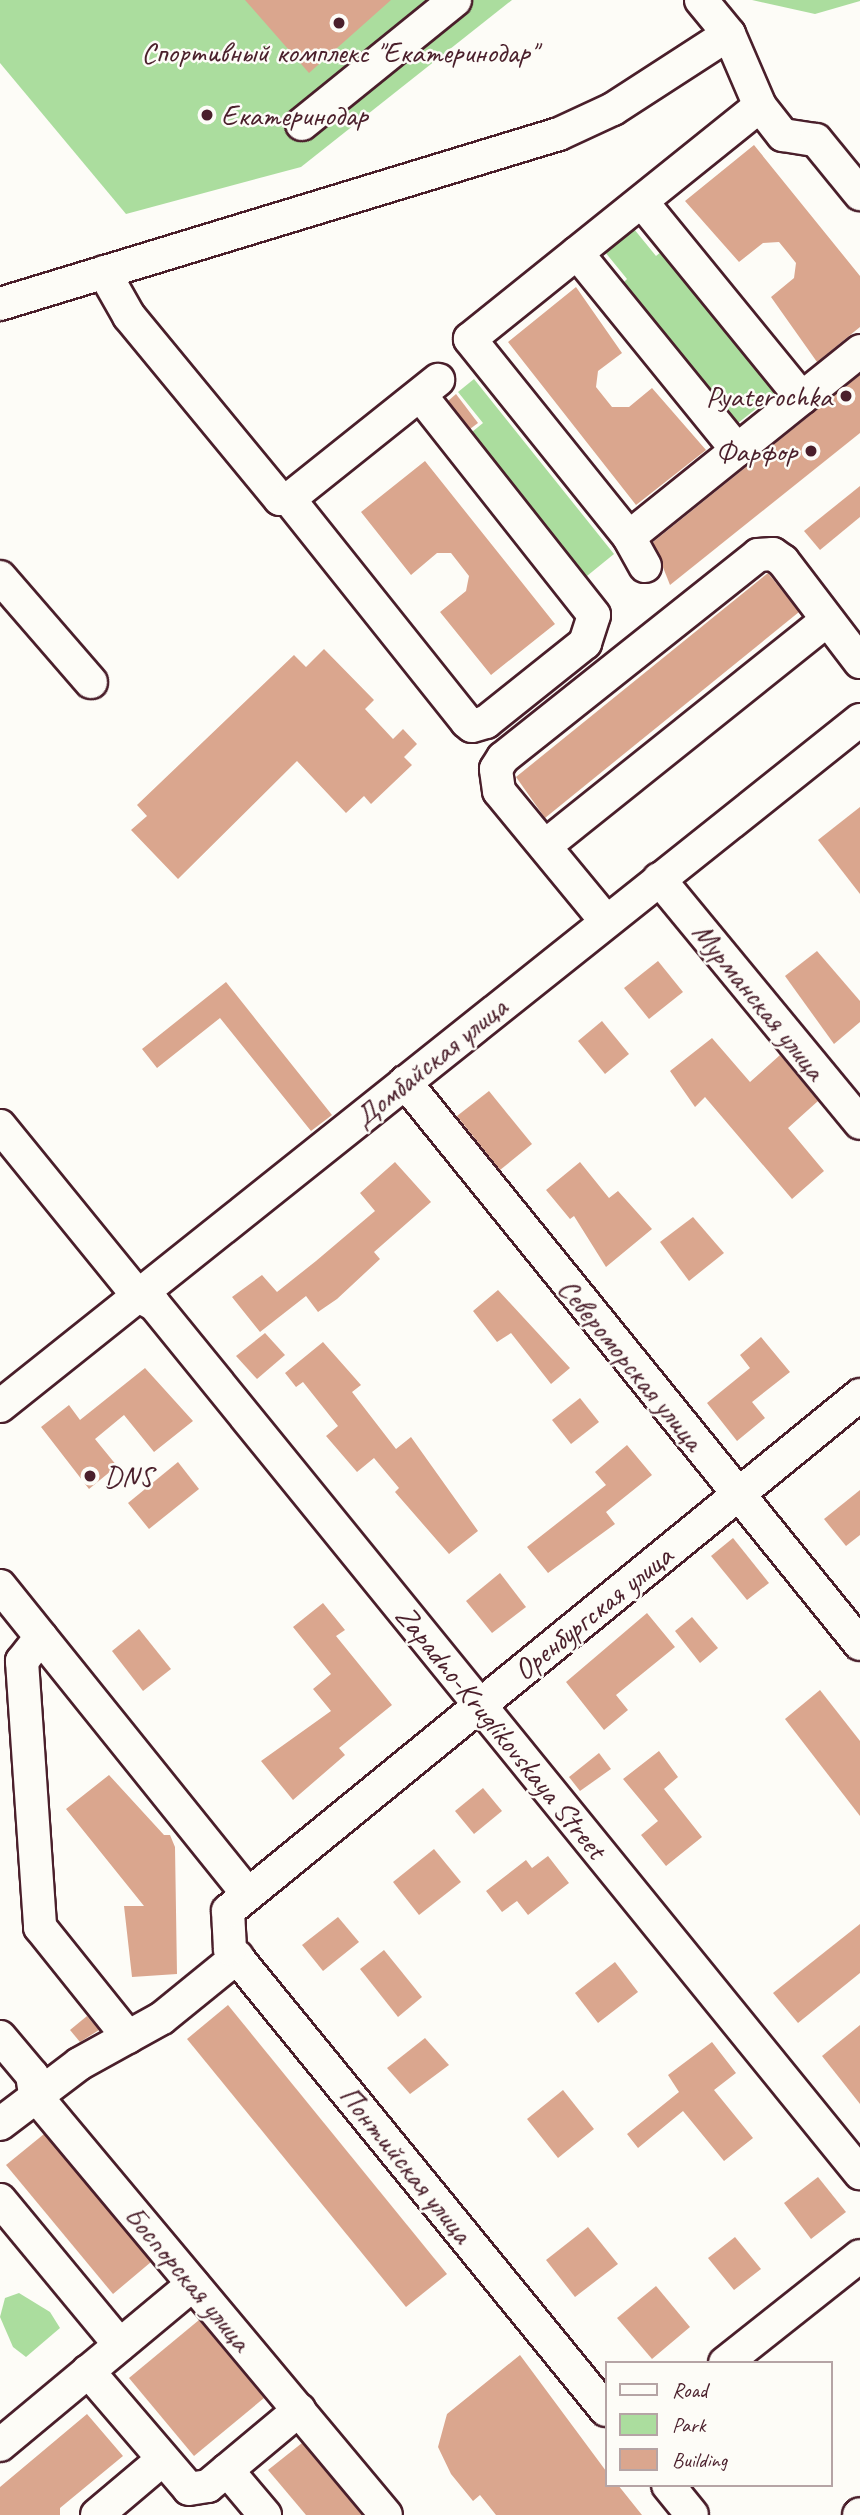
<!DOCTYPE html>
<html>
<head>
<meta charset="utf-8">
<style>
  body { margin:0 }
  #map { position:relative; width:860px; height:2515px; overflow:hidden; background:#fdfcf7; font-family:Caveat,sans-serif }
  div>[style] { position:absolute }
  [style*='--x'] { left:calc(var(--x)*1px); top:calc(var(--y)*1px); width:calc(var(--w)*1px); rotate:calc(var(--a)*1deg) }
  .green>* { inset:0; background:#abdd9e }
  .building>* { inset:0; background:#daa68e }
  .roads { filter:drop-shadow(2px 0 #4a1f2b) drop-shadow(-2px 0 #4a1f2b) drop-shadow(0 2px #4a1f2b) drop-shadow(0 -2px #4a1f2b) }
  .minor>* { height:32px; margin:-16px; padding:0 16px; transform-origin:16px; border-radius:16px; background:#fdfcf7 }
  .dots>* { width:19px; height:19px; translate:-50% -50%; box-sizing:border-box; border:4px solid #fdfcf7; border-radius:50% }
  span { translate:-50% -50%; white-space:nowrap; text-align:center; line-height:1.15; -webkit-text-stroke:5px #fdfcf7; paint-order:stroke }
  .poi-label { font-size:30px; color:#4a1f2b }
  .left { translate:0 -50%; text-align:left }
  .right { translate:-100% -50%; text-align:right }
  .street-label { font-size:30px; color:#4a1f2b }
  .legend { position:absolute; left:605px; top:2361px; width:228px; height:126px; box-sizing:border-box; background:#fdfcf7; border:2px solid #b5a4a5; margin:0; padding:9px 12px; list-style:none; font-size:21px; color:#4a1f2b }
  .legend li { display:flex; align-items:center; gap:14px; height:35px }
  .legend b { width:35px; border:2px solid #b5a4a5 }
</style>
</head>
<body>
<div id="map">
  <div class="green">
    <i style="clip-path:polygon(0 0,512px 0,301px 167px,126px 214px,0 63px)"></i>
    <i style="clip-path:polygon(752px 0,860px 0,860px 1px,815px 14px)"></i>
    <i style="clip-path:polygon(634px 229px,656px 256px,667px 247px,781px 389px,738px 423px,623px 283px,627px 279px,605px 252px)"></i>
    <i style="clip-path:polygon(474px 379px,614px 554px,582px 580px,467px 436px,483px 423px,458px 392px)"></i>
    <i style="clip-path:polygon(19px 2293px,50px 2312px,60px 2328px,26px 2357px,13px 2347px,0 2317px,5px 2298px)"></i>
  </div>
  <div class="building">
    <i style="clip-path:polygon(245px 0,391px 0,309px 73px)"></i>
    <i style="clip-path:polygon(754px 145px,860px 276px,860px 327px,817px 362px,771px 297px,794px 278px,796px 263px,788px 253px,779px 242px,763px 243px,739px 262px,685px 201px)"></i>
    <i style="clip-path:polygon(576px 287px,622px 353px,598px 371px,596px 387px,612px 407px,629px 407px,652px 388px,706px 450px,636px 505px,508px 342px)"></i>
    <i style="clip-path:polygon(860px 375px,860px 433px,670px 585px,653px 542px)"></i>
    <i style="clip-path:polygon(456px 394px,478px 423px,470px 429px,448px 401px)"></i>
    <i style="clip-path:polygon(425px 461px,555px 624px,491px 675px,440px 612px,466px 591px,469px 576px,451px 553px,437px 553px,411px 575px,361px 512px)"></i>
    <i style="clip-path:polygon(860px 486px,860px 517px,820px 550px,804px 531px)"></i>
    <i style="clip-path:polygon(768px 573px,799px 612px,545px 818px,516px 777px)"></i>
    <i style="clip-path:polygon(324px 649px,374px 700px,365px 709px,393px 739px,403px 729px,417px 744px,404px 757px,412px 765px,371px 804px,364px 796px,346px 813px,297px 761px,178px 879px,131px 830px,147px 816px,137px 805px,294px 655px,306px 667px)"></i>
    <i style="clip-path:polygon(860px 807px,860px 894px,818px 840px)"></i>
    <i style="clip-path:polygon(817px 951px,860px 1001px,860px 1022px,834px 1044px,785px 976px)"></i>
    <i style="clip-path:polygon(658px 961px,683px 992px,649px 1019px,624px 988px)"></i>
    <i style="clip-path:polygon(226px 982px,332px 1115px,311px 1131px,220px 1018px,157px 1068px,142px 1049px)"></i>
    <i style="clip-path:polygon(602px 1021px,629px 1054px,605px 1074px,578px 1041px)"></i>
    <i style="clip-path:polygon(712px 1038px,750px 1082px,780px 1055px,818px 1101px,788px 1128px,824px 1171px,792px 1199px,705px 1097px,695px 1107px,670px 1071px)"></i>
    <i style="clip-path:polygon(489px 1091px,532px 1144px,500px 1170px,457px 1116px)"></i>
    <i style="clip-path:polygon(395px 1162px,431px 1202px,374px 1252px,380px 1259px,337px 1299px,318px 1312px,306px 1296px,260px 1332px,232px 1297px,262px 1275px,277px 1292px,316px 1261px,375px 1211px,360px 1193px)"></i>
    <i style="clip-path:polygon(580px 1162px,609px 1198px,618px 1191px,652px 1229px,606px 1267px,574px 1216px,570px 1219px,546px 1190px)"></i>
    <i style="clip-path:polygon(693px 1217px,724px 1253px,689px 1281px,660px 1242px)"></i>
    <i style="clip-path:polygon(498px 1290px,570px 1368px,551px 1384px,511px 1333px,497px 1342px,473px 1311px)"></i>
    <i style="clip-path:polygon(265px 1333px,285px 1355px,257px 1379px,236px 1356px)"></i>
    <i style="clip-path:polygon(761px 1337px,790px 1372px,752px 1402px,765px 1418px,737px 1441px,707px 1403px,750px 1368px,740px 1355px)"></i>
    <i style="clip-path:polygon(323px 1342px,361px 1385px,352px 1392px,396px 1449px,411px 1437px,478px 1531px,449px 1554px,395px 1492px,399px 1488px,374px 1458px,357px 1472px,326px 1436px,338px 1426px,303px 1382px,296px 1387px,285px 1373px)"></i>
    <i style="clip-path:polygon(145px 1368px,193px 1421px,154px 1452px,124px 1415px,95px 1439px,117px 1466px,89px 1489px,41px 1427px,69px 1405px,80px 1420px)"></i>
    <i style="clip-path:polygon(580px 1398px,599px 1422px,571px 1444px,552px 1420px)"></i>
    <i style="clip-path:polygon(627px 1445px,652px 1475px,606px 1512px,615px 1524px,548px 1573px,527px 1547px,606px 1485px,595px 1472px)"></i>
    <i style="clip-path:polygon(178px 1462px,199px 1489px,149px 1529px,128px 1503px)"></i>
    <i style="clip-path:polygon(860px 1490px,860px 1535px,846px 1546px,824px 1519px)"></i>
    <i style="clip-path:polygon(733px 1538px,769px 1583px,747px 1600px,711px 1556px)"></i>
    <i style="clip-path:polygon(500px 1573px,526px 1607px,492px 1633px,466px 1601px)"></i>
    <i style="clip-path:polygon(323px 1603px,345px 1630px,336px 1636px,392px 1705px,339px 1748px,345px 1755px,293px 1800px,261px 1761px,331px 1711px,313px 1689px,331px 1674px,293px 1627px)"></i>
    <i style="clip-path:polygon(647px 1613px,675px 1647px,616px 1695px,628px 1710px,604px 1730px,566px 1682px)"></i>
    <i style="clip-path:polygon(692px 1617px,718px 1648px,700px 1663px,675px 1631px)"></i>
    <i style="clip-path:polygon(139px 1629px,171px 1669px,143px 1691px,112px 1651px)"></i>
    <i style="clip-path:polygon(820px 1690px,860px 1741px,860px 1816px,785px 1719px)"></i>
    <i style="clip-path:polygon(659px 1751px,678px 1777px,664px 1789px,702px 1837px,666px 1866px,641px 1835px,658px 1821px,623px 1779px)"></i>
    <i style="clip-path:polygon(599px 1753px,611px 1769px,580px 1791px,569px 1777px)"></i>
    <i style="clip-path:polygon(109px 1775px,164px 1835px,170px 1835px,175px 1847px,177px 1974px,132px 1977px,124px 1906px,144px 1906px,66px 1809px)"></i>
    <i style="clip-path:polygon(483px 1788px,502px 1811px,474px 1834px,455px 1811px)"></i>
    <i style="clip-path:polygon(434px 1849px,461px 1882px,419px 1915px,393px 1882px)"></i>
    <i style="clip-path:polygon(548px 1856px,569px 1883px,528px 1915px,517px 1901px,502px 1912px,486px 1891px,526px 1860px,532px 1868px)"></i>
    <i style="clip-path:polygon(338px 1917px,359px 1942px,323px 1971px,302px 1945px)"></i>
    <i style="clip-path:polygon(860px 1924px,860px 1973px,798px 2023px,773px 1993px)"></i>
    <i style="clip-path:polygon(384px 1950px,422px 1997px,398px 2017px,360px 1969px)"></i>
    <i style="clip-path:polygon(615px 1962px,638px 1992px,598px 2023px,575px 1993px)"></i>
    <i style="clip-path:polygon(228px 2005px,447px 2274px,406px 2307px,187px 2039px)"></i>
    <i style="clip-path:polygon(87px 2016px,99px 2030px,80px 2042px,70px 2030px)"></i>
    <i style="clip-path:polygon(860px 2025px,860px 2104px,822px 2056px)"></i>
    <i style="clip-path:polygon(425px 2038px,449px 2065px,410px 2094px,387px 2068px)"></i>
    <i style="clip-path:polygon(712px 2042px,736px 2073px,714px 2090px,753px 2138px,724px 2161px,683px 2111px,638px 2148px,627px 2134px,679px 2092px,668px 2075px)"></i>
    <i style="clip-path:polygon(563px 2090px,594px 2129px,558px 2158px,527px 2119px)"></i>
    <i style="clip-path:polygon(44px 2134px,151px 2262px,113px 2294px,6px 2165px)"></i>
    <i style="clip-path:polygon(818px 2177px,846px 2212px,811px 2239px,784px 2203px)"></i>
    <i style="clip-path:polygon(588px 2227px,618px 2264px,575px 2297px,546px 2260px)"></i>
    <i style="clip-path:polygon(735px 2237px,761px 2269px,734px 2290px,708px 2258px)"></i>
    <i style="clip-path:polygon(656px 2286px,690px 2327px,652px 2359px,617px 2318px)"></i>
    <i style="clip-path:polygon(199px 2320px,264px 2398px,194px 2456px,129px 2378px)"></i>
    <i style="clip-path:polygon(520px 2355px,606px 2471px,606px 2485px,618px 2485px,642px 2515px,496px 2515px,480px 2495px,473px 2501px,451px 2474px,438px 2447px,447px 2414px)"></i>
    <i style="clip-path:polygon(87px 2414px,123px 2456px,60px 2508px,60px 2515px,0 2515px,0 2487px)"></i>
    <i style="clip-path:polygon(302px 2443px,362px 2515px,306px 2515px,268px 2470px)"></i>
  </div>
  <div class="roads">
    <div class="minor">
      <i style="--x:701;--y:0;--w:44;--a:50.5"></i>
      <i style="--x:729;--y:34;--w:78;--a:66.7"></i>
      <i style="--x:760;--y:106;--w:37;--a:52"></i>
      <i style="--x:783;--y:135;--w:33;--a:9"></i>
      <i style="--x:816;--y:140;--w:70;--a:50.8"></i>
      <i style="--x:302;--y:124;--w:197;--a:-39"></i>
      <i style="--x:642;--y:202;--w:253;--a:50.8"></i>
      <i style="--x:577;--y:253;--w:254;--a:50.9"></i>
      <i style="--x:104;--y:272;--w:51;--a:60.4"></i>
      <i style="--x:129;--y:316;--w:237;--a:50.5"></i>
      <i style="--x:280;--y:499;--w:9;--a:0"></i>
      <i style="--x:289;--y:499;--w:191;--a:-38.6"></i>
      <i style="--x:0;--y:304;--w:584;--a:-16.92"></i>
      <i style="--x:559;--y:134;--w:60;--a:-24.8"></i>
      <i style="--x:613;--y:109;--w:138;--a:-32.9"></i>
      <i style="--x:289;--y:499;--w:285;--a:51.4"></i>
      <i style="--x:467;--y:722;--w:6;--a:39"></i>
      <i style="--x:472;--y:726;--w:15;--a:-16"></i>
      <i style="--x:486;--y:722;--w:127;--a:-38.6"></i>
      <i style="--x:585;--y:643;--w:29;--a:-72"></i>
      <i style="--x:594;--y:615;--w:280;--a:-128.3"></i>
      <i style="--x:629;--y:537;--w:297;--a:-38.8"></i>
      <i style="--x:645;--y:566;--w:33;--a:-119"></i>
      <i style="--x:629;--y:537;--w:254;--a:-128.8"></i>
      <i style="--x:470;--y:339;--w:372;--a:-38.8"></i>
      <i style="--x:0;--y:577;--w:139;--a:49.1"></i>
      <i style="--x:545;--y:846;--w:360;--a:-38.7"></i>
      <i style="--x:659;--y:879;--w:316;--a:50.5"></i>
      <i style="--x:606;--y:921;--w:168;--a:-129.5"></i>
      <i style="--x:499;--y:791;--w:22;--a:-98"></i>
      <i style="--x:496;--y:769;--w:13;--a:-58"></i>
      <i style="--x:503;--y:758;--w:326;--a:-38.5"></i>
      <i style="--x:758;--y:555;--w:15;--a:-4"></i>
      <i style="--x:773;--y:554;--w:12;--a:35"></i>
      <i style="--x:783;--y:561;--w:127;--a:52.7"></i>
      <i style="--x:405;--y:1082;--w:723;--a:51.01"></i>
      <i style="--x:0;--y:1126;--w:219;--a:50.9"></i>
      <i style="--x:138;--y:1296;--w:18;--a:27"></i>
      <i style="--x:154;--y:1304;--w:1120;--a:50.91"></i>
      <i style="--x:0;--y:1406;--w:1100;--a:-38.58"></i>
      <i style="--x:0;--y:1586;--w:395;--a:51.2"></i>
      <i style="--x:41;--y:1637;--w:31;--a:128"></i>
      <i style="--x:22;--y:1661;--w:267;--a:86.1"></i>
      <i style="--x:40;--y:1927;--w:141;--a:51.3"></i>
      <i style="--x:0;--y:2037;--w:50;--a:49.9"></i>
      <i style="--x:32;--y:2075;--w:20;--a:81"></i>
      <i style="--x:35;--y:2095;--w:547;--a:50.11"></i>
      <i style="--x:0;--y:2124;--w:99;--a:-37.2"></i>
      <i style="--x:79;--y:2064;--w:95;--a:-29"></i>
      <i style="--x:162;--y:2018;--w:97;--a:-39.1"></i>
      <i style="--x:0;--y:2200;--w:188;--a:50.4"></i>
      <i style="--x:725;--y:2363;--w:172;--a:-38.4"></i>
      <i style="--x:88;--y:2371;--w:155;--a:49.4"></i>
      <i style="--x:189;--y:2489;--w:19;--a:-9"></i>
      <i style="--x:208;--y:2486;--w:119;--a:-39.9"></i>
      <i style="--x:606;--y:2410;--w:595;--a:-129.2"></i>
      <i style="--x:230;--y:1949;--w:38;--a:-93"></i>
      <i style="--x:228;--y:1911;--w:816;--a:-39.23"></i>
      <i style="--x:0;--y:2445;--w:251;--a:-39.8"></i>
      <i style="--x:227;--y:2470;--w:59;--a:49.8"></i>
      <i style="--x:668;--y:2485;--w:38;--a:51"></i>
      <i style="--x:97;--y:2515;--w:85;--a:-40.2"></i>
      <i style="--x:859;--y:2515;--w:1;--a:-45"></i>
    </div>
  </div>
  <div class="dots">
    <i style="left:339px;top:23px;background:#4a1f2b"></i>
    <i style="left:207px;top:115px;background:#4a1f2b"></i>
    <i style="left:846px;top:396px;background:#4a1f2b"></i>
    <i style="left:811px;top:451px;background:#4a1f2b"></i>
    <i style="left:90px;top:1476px;background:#4a1f2b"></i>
  </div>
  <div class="poi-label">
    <span style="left:339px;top:52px">Спортивный комплекс "Екатеринодар"</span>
    <span class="left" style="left:221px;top:115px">Екатеринодар</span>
    <span class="right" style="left:832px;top:396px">Pyaterochka</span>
    <span class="right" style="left:797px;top:451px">Фарфор</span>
    <span class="left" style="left:104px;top:1476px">DNS</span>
  </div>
  <div class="street-label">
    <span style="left:759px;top:1001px;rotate:51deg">Мурманская улица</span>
    <span style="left:430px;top:1062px;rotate:-39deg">Домбайская улица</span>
    <span style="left:631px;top:1364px;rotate:51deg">Североморская улица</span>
    <span style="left:593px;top:1613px;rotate:-39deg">Оренбургская улица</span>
    <span style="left:501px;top:1732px;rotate:51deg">Zapadno-Kruglikovskaya Street</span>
    <span style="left:406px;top:2164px;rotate:51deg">Понтийская улица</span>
    <span style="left:188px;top:2278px;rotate:50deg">Боспорская улица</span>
  </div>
  <ul class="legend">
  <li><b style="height:9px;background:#fdfcf7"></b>Road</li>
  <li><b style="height:19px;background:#abdd9e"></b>Park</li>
  <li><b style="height:19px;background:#daa68e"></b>Building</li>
  </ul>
</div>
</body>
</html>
